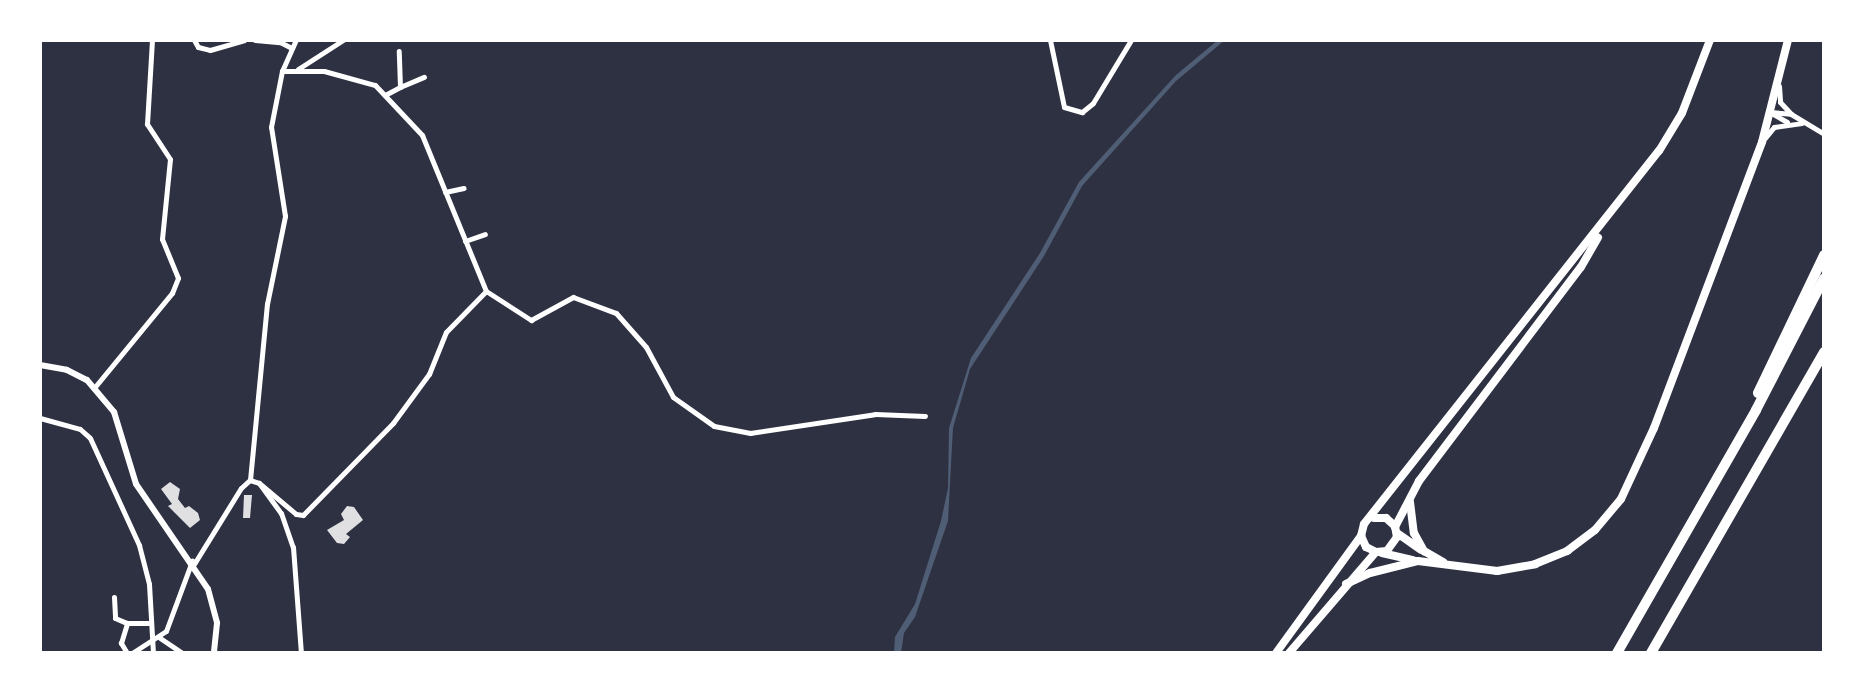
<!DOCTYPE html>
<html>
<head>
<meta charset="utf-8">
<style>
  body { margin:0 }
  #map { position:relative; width:1864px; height:693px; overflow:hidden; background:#2d3142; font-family:Lato,sans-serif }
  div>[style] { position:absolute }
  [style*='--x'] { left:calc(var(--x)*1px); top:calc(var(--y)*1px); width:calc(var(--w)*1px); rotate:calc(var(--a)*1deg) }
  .water>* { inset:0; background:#4f5d75 }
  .building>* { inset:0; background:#e0e0e3 }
  .minor>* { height:5px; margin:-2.5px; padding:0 2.5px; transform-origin:2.5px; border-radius:2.5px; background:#fff }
  .tertiary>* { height:6px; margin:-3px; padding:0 3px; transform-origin:3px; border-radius:3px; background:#fff }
  .primary>* { height:8px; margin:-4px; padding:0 4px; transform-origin:4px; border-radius:4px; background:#fff }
  .motorway>* { height:10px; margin:-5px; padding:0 5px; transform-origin:5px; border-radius:5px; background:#fff }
  span { translate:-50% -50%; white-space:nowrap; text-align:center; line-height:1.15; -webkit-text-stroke:6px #fff; paint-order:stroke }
  .frame { position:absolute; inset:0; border:42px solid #fff; pointer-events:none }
</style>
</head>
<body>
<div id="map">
  <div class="water">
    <i style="clip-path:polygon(1218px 40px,1225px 40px,1176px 81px,1082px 186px,1044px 256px,970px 369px,953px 428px,948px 521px,915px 617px,904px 633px,901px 653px,894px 653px,895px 637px,915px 604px,941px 521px,948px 488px,949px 428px,971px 358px,1040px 253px,1079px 182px,1176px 75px)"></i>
  </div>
  <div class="building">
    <i style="clip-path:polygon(170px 482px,180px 489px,178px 499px,185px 508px,189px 506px,198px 513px,200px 520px,190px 528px,168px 506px,172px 504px,161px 489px)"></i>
    <i style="clip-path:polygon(244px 495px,252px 495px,250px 518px,243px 518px)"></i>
    <i style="clip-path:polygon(347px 506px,354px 507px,363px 520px,346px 534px,350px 537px,344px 544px,337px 543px,327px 530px,344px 520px,341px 514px)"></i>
  </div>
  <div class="minor">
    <i style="--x:194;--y:40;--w:8;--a:60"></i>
    <i style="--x:198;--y:47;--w:12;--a:14"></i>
    <i style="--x:210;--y:50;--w:35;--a:-16"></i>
    <i style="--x:255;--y:40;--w:25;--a:5"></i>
    <i style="--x:280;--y:42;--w:13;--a:27"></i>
    <i style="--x:1050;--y:40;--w:68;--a:78.2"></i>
    <i style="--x:1064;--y:107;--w:19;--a:16"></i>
    <i style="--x:1082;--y:112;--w:14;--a:-39"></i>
    <i style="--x:1093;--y:103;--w:74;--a:-58.9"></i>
    <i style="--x:298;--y:69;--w:54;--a:-32.8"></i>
    <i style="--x:282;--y:71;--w:42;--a:0"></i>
    <i style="--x:324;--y:71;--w:53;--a:15.4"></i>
    <i style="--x:375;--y:85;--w:69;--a:46.8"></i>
    <i style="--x:422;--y:135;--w:169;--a:67.7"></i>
    <i style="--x:486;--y:291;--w:54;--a:32.8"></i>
    <i style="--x:531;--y:320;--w:48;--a:-28.7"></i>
    <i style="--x:573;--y:297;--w:46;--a:20.4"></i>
    <i style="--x:616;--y:313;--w:45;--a:48.6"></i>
    <i style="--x:646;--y:347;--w:57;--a:61.6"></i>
    <i style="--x:673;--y:397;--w:50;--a:35.3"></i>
    <i style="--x:714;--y:426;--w:37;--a:11"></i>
    <i style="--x:750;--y:433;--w:126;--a:-8.6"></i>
    <i style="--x:875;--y:414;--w:50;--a:2.3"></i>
    <i style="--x:1779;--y:86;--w:16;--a:86"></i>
    <i style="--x:1780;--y:102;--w:16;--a:47"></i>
    <i style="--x:1791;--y:114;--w:39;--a:31"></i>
    <i style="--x:400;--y:87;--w:26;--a:-23"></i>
    <i style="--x:385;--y:95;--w:17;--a:-28"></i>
    <i style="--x:400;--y:87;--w:36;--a:-92"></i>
    <i style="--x:1787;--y:122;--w:20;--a:-150"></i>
    <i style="--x:1770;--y:112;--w:21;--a:5"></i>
    <i style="--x:1765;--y:138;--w:14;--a:-51"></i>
    <i style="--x:1774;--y:127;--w:28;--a:-8"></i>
    <i style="--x:445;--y:192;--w:19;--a:-12"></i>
    <i style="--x:465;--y:241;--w:21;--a:-19"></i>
    <i style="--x:94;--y:388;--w:123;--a:-50.6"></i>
    <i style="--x:172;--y:293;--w:16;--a:-68"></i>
    <i style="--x:178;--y:278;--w:42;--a:-112.3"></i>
    <i style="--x:162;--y:239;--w:80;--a:-84.3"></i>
    <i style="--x:170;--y:159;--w:42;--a:-123.3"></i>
    <i style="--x:147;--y:124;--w:84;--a:-86.6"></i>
    <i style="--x:40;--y:418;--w:41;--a:15.4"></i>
    <i style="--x:80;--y:429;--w:13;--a:42"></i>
    <i style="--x:90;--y:438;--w:118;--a:65.4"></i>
    <i style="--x:139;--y:545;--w:40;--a:75.6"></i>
    <i style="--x:149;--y:584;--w:69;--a:86.7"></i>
    <i style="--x:250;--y:480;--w:177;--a:-84.5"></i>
    <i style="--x:267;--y:304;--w:90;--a:-78.4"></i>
    <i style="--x:285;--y:216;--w:90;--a:-98.9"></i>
    <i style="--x:271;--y:127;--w:57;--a:-78.9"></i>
    <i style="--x:282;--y:71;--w:34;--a:-66"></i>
    <i style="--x:259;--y:483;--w:48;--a:40"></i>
    <i style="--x:296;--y:514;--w:7;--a:8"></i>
    <i style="--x:303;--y:515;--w:129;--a:-45.6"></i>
    <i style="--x:393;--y:423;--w:61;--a:-53.7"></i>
    <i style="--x:429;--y:374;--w:45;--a:-68"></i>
    <i style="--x:446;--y:332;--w:57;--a:-45.7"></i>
    <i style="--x:194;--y:564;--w:89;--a:-58.3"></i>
    <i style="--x:241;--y:488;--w:12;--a:-42"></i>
    <i style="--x:250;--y:480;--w:9;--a:18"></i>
    <i style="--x:259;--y:483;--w:37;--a:54"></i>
    <i style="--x:281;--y:513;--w:36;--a:71"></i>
    <i style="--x:293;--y:547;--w:106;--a:85.7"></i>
    <i style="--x:114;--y:597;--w:21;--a:87"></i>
    <i style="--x:115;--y:618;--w:13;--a:23"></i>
    <i style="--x:160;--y:638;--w:27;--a:34"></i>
    <i style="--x:127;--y:653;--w:12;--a:-121"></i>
    <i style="--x:121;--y:643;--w:21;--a:-73"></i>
    <i style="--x:127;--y:623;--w:21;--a:0"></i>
    <i style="--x:132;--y:653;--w:40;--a:-32.9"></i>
    <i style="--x:166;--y:631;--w:75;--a:-69.6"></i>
  </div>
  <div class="tertiary">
    <i style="--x:40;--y:365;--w:27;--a:10"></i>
    <i style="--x:67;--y:370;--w:22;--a:27"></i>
    <i style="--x:87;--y:380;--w:42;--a:49.8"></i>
    <i style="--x:114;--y:412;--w:75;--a:73"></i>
    <i style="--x:136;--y:484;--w:127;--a:55.6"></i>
    <i style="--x:208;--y:589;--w:35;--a:75"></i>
    <i style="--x:217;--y:623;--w:30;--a:96"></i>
  </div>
  <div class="primary">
    <i style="--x:1410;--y:502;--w:31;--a:83"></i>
    <i style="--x:1414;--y:533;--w:21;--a:61"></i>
    <i style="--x:1424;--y:551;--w:22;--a:30"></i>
    <i style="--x:1374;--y:518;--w:12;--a:0"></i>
    <i style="--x:1386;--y:518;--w:12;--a:42"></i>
    <i style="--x:1395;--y:526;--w:11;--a:80"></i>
    <i style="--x:1397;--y:537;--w:17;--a:126"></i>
    <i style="--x:1387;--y:551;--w:11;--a:175"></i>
    <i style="--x:1376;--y:552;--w:11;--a:-153"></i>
    <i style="--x:1366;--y:547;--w:12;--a:-114"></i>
    <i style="--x:1361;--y:536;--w:12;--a:-76"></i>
    <i style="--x:1364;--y:524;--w:476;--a:-51.7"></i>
    <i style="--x:1659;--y:151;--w:44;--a:-58.8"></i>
    <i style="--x:1682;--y:113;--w:78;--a:-69"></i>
    <i style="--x:1395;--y:527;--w:52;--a:-62.4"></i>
    <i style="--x:1419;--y:481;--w:268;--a:-52.9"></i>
    <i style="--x:1581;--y:267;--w:34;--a:-60"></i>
    <i style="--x:1397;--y:533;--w:29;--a:35"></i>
    <i style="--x:1382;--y:553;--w:32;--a:13"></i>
    <i style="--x:1346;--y:584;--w:26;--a:-25"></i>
    <i style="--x:1370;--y:573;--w:49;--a:-14"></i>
    <i style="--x:1418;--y:561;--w:80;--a:7.2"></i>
    <i style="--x:1497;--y:571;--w:39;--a:-10"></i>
    <i style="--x:1535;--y:564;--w:35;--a:-22"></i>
    <i style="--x:1567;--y:551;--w:35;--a:-37"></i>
    <i style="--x:1595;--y:530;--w:40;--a:-50"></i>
    <i style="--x:1621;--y:499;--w:78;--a:-65.1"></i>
    <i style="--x:1654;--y:428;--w:306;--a:-69.3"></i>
    <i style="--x:1762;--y:142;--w:105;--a:-75.7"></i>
    <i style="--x:1276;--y:653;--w:145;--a:-54"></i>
    <i style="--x:1289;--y:653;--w:133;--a:-49.3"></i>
  </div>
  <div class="motorway">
    <i style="--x:1758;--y:393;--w:153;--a:-64.4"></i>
    <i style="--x:1617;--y:653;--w:280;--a:-60.2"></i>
    <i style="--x:1756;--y:410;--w:148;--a:-62.7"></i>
    <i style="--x:1651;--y:653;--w:347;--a:-60.1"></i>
  </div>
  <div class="frame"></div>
</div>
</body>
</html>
